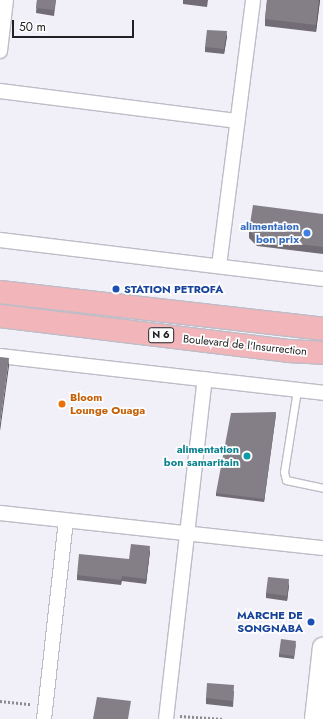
<!DOCTYPE html>
<html>
<head>
<meta charset="utf-8">
<style>
  body { margin:0 }
  #map { position:relative; width:323px; height:719px; overflow:hidden; background:#f1f0f9; font-family:Jost,sans-serif }
  div>[style] { position:absolute }
  [style*='--x'] { left:calc(var(--x)*1px); top:calc(var(--y)*1px); width:calc(var(--w)*1px); rotate:calc(var(--a)*1deg) }
  .path>* { height:2.5px; margin-top:-1.25px; transform-origin:0; background:repeating-linear-gradient(90deg,#8c8b91 0 2px,transparent 0 4px) }
  .roads { filter:drop-shadow(1px 0 #bebdc7) drop-shadow(-1px 0 #bebdc7) drop-shadow(0 1px #bebdc7) drop-shadow(0 -1px #bebdc7) }
  .service>* { height:7px; margin:-3.5px; padding:0 3.5px; transform-origin:3.5px; border-radius:3.5px; background:#fff }
  .minor>* { height:14px; margin:-7px; padding:0 7px; transform-origin:7px; border-radius:7px; background:#fff }
  .secondary>* { height:20px; margin:-10px; padding:0 10px; transform-origin:10px; border-radius:10px; background:#fff }
  .primary>* { height:22px; margin:-11px; padding:0 11px; transform-origin:11px; border-radius:11px; background:#f1b5ba }
  .wall>* { inset:0; background:#726d74 }
  .shaded-wall>* { inset:0; background:#5c595e }
  .building>* { inset:0; background:#847f87 }
  .dots>* { width:11px; height:11px; translate:-50% -50%; box-sizing:border-box; border:2px solid #fefefe; border-radius:50% }
  span { translate:-50% -50%; white-space:nowrap; text-align:center; line-height:1.15; -webkit-text-stroke:3.5px #fefefe; paint-order:stroke }
  .shield-label span { padding:1px 3px; background:#fefefe; border:1px solid; border-radius:3px; -webkit-text-stroke-width:0 }
  .shield-label { font-size:10px; color:#212124; font-weight:700 }
  .shop-label { font-size:11px; color:#366cbe; font-weight:700 }
  .right { translate:-100% -50%; text-align:right }
  .transit-label { font-size:11px; color:#164399; font-weight:700 }
  .left { translate:0 -50%; text-align:left }
  .street-label { font-size:11px; color:#212124 }
  .food-label { font-size:11px; color:#c56008; font-weight:700 }
  .culture-label { font-size:11px; color:#0d838f; font-weight:700 }
  .scale { position:absolute; left:12px; top:20px; width:122px; height:18px; box-sizing:border-box; border:2px solid #212124; border-top:0; padding-left:5px; font-size:12px; line-height:14px; white-space:nowrap; color:#212124; -webkit-text-stroke:3px #fefefe; paint-order:stroke }
</style>
</head>
<body>
<div id="map">
  <div class="path">
    <i style="--x:0;--y:701;--w:31;--a:6"></i>
    <i style="--x:180;--y:716;--w:44;--a:3.9"></i>
  </div>
  <div class="roads">
    <div class="service">
      <i style="--x:297;--y:390;--w:83;--a:99"></i>
      <i style="--x:284;--y:472;--w:8;--a:76"></i>
      <i style="--x:286;--y:480;--w:38;--a:12"></i>
    </div>
    <div class="minor">
      <i style="--x:0;--y:51;--w:51;--a:-83.3"></i>
      <i style="--x:0;--y:91;--w:239;--a:7.2"></i>
      <i style="--x:0;--y:240;--w:325;--a:6.9"></i>
      <i style="--x:219;--y:266;--w:268;--a:-82.7"></i>
      <i style="--x:0;--y:356;--w:325;--a:6.5"></i>
      <i style="--x:0;--y:513;--w:325;--a:6.2"></i>
      <i style="--x:44;--y:719;--w:199;--a:-83.7"></i>
      <i style="--x:166;--y:719;--w:342;--a:-83.5"></i>
    </div>
    <div class="secondary">
      <i style="--x:315;--y:719;--w:72;--a:-83.7"></i>
    </div>
    <div class="primary">
      <i style="--x:0;--y:292;--w:325;--a:6.5"></i>
      <i style="--x:0;--y:316;--w:290;--a:6.9"></i>
      <i style="--x:288;--y:351;--w:35;--a:3"></i>
    </div>
  </div>
  <div class="wall">
    <i style="clip-path:polygon(37px 0,56px 0,54px 16px,36px 13px)"></i>
    <i style="clip-path:polygon(183px 0,208px 0,207px 7px,183px 4px)"></i>
    <i style="clip-path:polygon(267px 0,320px 0,316px 32px,265px 26px,265px 19px)"></i>
    <i style="clip-path:polygon(227px 36px,224px 54px,205px 52px,205px 47px)"></i>
    <i style="clip-path:polygon(323px 214px,323px 254px,257px 246px,249px 238px,249px 230px)"></i>
    <i style="clip-path:polygon(276px 414px,264px 502px,216px 496px,216px 493px)"></i>
    <i style="clip-path:polygon(150px 551px,146px 584px,122px 581px,121px 585px,77px 580px,77px 575px,129px 559px)"></i>
    <i style="clip-path:polygon(289px 585px,287px 601px,266px 598px,266px 593px)"></i>
    <i style="clip-path:polygon(296px 644px,294px 659px,279px 657px,279px 654px)"></i>
    <i style="clip-path:polygon(234px 691px,233px 707px,206px 704px,206px 698px)"></i>
  </div>
  <div class="shaded-wall">
    <i style="clip-path:polygon(319px 0,320px 0,316px 32px,316px 25px)"></i>
    <i style="clip-path:polygon(227px 31px,227px 36px,224px 54px,224px 49px)"></i>
    <i style="clip-path:polygon(9px 358px,9px 366px,0 431px,0 424px)"></i>
    <i style="clip-path:polygon(276px 412px,276px 414px,264px 502px,264px 499px)"></i>
    <i style="clip-path:polygon(150px 546px,150px 551px,146px 584px,146px 579px)"></i>
    <i style="clip-path:polygon(289px 579px,289px 585px,287px 601px,287px 596px)"></i>
  </div>
  <div class="building">
    <i style="clip-path:polygon(37px 0,56px 0,54px 10px,36px 8px)"></i>
    <i style="clip-path:polygon(267px 0,319px 0,316px 25px,265px 19px)"></i>
    <i style="clip-path:polygon(207px 30px,227px 31px,224px 49px,205px 47px)"></i>
    <i style="clip-path:polygon(253px 205px,323px 214px,323px 247px,257px 239px,249px 230px)"></i>
    <i style="clip-path:polygon(0 357px,9px 358px,0 424px)"></i>
    <i style="clip-path:polygon(276px 412px,264px 499px,216px 493px,231px 413px)"></i>
    <i style="clip-path:polygon(131px 544px,150px 546px,146px 579px,122px 576px,121px 580px,77px 575px,79px 554px,129px 559px)"></i>
    <i style="clip-path:polygon(268px 577px,289px 579px,287px 596px,266px 593px)"></i>
    <i style="clip-path:polygon(281px 639px,296px 641px,294px 656px,279px 654px)"></i>
    <i style="clip-path:polygon(207px 683px,234px 685px,233px 701px,206px 698px)"></i>
    <i style="clip-path:polygon(97px 697px,131px 701px,128px 719px,93px 719px)"></i>
  </div>
  <div class="dots">
    <i style="left:307px;top:233px;background:#3f7fe0"></i>
    <i style="left:116px;top:289px;background:#1a4fb4"></i>
    <i style="left:62px;top:404px;background:#e8710a"></i>
    <i style="left:247px;top:456px;background:#0f9aa8"></i>
    <i style="left:311px;top:622px;background:#1a4fb4"></i>
  </div>
  <div class="shield-label">
    <span style="left:161px;top:335px">N 6</span>
  </div>
  <div class="shop-label">
    <span class="right" style="left:299px;top:233px">alimentaion<br>bon prix</span>
  </div>
  <div class="transit-label">
    <span class="left" style="left:124px;top:289px">STATION PETROFA</span>
    <span class="right" style="left:303px;top:622px">MARCHE DE<br>SONGNABA</span>
  </div>
  <div class="street-label">
    <span style="left:245px;top:345px;rotate:6deg">Boulevard de l'Insurrection</span>
  </div>
  <div class="food-label">
    <span class="left" style="left:70px;top:404px">Bloom<br>Lounge Ouaga</span>
  </div>
  <div class="culture-label">
    <span class="right" style="left:239px;top:456px">alimentation<br>bon samaritain</span>
  </div>
  <div class="scale">50 m</div>
</div>
</body>
</html>
